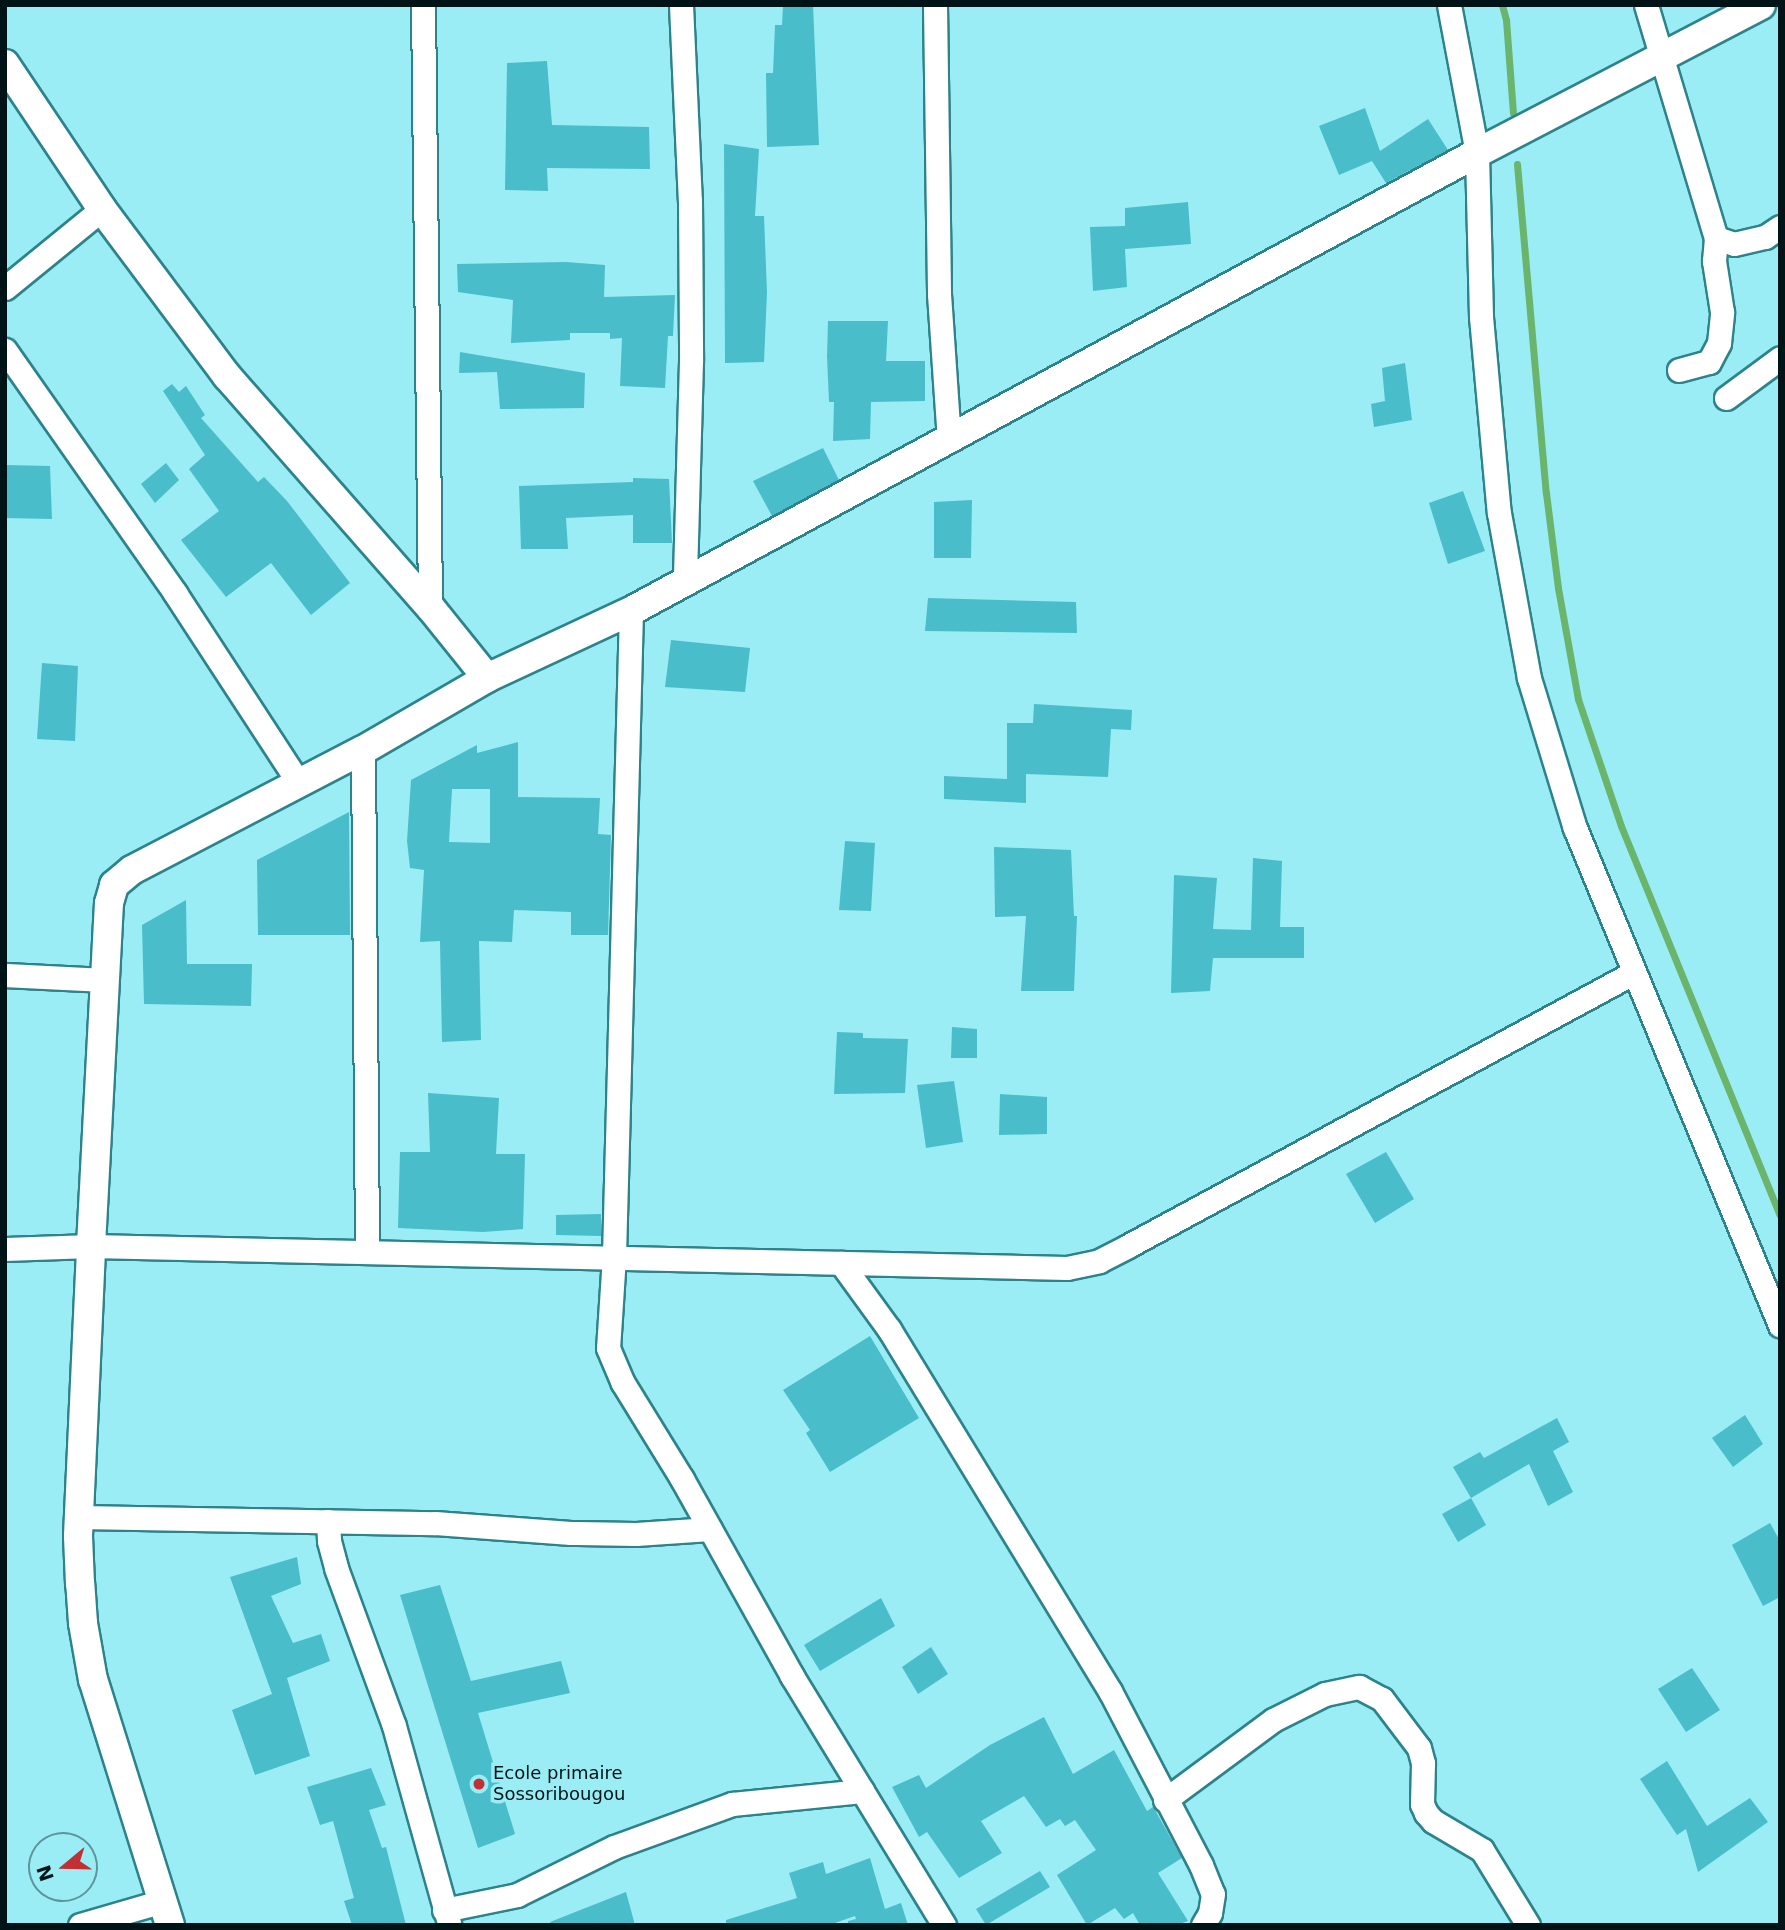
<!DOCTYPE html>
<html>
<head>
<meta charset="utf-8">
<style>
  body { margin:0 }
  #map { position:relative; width:1785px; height:1930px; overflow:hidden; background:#9aedf5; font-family:"DejaVu Sans",sans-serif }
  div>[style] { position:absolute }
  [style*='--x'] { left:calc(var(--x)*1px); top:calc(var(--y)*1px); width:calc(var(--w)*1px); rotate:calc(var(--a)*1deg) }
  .stream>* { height:7px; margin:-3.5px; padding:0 3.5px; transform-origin:3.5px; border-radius:3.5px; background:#6ab56b }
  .building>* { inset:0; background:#49bdc9 }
  .roads { filter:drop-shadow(2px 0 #2d838b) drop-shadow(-2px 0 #2d838b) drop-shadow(0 2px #2d838b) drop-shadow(0 -2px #2d838b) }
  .minor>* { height:23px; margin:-11.5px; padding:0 11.5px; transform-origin:11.5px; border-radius:11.5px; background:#fff }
  .tertiary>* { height:28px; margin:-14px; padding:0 14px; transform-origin:14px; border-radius:14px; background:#fff }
  .dots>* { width:19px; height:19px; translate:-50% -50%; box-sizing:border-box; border:4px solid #9aedf5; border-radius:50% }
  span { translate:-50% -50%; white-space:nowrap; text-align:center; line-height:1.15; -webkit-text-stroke:7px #9aedf5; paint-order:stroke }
  .poi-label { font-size:18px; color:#001417 }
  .left { translate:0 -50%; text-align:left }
  .frame { position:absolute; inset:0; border:7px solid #001417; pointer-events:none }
  .north { position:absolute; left:28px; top:1832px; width:70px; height:70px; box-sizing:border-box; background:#9aedf5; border:2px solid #5c969c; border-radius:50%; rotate:251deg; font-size:19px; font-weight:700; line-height:28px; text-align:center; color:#001417 }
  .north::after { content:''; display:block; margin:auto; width:24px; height:32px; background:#c03034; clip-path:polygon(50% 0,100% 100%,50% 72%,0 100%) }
</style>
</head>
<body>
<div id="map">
  <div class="stream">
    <i style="--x:1502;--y:5;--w:16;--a:75"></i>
    <i style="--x:1506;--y:20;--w:93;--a:85.7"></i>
    <i style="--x:1517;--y:164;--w:330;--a:85"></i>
    <i style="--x:1546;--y:493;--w:96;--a:82.8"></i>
    <i style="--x:1558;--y:588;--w:113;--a:79.8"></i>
    <i style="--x:1578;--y:699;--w:134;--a:71.3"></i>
    <i style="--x:1621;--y:826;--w:420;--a:67.8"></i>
  </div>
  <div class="building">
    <i style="clip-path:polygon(783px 5px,813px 5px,819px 145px,767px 147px,766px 73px,773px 73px,775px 25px,782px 25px)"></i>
    <i style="clip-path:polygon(547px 61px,552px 125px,649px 127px,650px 169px,547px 168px,548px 191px,505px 190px,507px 63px)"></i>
    <i style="clip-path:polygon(1365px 108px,1380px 151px,1428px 119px,1448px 150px,1386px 183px,1372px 161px,1339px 175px,1319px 126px)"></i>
    <i style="clip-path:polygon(724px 144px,759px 149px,755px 216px,764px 216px,767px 292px,764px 362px,725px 363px)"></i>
    <i style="clip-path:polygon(1188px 202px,1191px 244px,1125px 249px,1127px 287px,1093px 291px,1090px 227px,1125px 226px,1125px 208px)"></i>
    <i style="clip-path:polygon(566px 262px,605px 265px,604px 297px,675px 295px,673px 336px,668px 336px,665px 388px,620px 386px,622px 338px,610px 339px,610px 333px,570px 333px,570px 340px,511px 343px,513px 300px,458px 292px,457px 264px)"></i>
    <i style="clip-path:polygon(828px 321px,888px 321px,886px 361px,925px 361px,925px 401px,871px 402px,870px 439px,833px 441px,834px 402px,829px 402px,827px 356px)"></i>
    <i style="clip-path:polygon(460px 352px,585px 373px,584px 408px,500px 409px,497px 372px,459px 373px)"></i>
    <i style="clip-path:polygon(1405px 363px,1412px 420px,1374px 427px,1371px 404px,1385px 401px,1382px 368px)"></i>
    <i style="clip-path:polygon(172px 384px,179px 392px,186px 386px,205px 415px,201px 418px,258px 482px,264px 477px,287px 501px,350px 583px,311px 615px,271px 563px,226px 597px,181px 540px,219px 511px,189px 469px,205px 455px,163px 391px)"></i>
    <i style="clip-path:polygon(823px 448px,839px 480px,772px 516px,753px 481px)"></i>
    <i style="clip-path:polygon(166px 463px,179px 480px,155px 503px,141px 484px)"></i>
    <i style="clip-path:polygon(5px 465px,50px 466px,52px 519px,5px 518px)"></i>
    <i style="clip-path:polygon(633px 478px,669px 479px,672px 543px,633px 543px,633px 515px,566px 518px,568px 549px,521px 549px,519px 486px,633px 482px)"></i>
    <i style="clip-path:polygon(1463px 491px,1485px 551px,1448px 564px,1429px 503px)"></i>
    <i style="clip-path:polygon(972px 500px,971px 558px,934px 558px,934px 502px)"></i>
    <i style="clip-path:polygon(928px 598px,1076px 602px,1077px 633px,925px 631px)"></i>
    <i style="clip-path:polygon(671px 640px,750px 648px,745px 692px,665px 687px)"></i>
    <i style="clip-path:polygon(42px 663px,78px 666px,75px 741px,37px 739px)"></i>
    <i style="clip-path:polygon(1034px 704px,1132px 710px,1131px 730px,1111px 729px,1108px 777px,1026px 774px,1026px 803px,944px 799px,944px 776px,1007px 779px,1007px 723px,1033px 723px)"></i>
    <i style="clip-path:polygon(evenodd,518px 742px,518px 797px,600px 798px,598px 834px,611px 835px,608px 935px,571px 935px,571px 912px,514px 910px,512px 942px,479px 941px,481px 1040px,442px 1042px,440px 941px,420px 942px,424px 870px,410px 868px,407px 841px,411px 780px,477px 745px,477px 753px,518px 742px,452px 789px,490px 789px,490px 843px,449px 842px,452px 789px)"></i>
    <i style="clip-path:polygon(349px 812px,350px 935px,258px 935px,257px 860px)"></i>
    <i style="clip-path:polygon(845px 841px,875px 843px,871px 911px,839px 910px)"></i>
    <i style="clip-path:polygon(994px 847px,1071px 850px,1074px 916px,1077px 916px,1074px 991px,1021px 991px,1026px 916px,995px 917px)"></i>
    <i style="clip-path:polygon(1253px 858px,1282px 861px,1280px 927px,1304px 927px,1304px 958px,1213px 958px,1210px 991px,1171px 993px,1174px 875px,1217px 878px,1213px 929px,1251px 930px)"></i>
    <i style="clip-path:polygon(186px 900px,187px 964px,252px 964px,251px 1006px,144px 1004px,142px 925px)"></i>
    <i style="clip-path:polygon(952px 1027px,977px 1029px,977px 1058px,951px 1058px)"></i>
    <i style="clip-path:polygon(837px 1032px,863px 1033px,863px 1038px,908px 1039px,905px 1093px,834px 1094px)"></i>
    <i style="clip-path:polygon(954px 1081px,963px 1142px,926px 1148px,917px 1085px)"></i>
    <i style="clip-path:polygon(428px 1093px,499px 1098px,496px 1154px,525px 1154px,523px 1229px,483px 1232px,398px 1228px,400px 1152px,430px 1152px)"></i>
    <i style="clip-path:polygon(1000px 1094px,1047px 1097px,1047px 1134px,999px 1135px)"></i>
    <i style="clip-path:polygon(1386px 1152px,1414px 1199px,1375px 1223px,1346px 1174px)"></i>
    <i style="clip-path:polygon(601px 1214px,601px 1236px,556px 1235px,556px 1215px)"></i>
    <i style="clip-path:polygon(870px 1336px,919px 1418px,830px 1472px,806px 1433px,810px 1430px,783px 1390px)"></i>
    <i style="clip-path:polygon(1745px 1415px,1763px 1444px,1733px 1467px,1712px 1438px)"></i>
    <i style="clip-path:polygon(1557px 1418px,1569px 1442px,1553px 1451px,1573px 1492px,1548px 1506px,1529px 1464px,1471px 1498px,1453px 1467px,1480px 1452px,1484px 1458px)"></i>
    <i style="clip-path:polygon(1471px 1498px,1486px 1525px,1458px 1542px,1442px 1514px)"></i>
    <i style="clip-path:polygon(1770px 1523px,1780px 1541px,1780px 1597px,1763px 1606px,1732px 1545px)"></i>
    <i style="clip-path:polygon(297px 1557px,301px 1584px,271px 1596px,293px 1643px,321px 1634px,330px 1661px,287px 1678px,310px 1756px,255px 1775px,232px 1710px,272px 1694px,230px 1577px)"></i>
    <i style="clip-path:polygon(440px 1585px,471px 1681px,561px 1661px,570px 1693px,478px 1713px,515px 1834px,478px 1848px,400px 1595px)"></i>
    <i style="clip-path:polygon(881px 1598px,895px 1626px,820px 1671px,804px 1645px)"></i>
    <i style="clip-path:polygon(931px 1647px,948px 1674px,918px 1694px,902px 1667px)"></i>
    <i style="clip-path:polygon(1692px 1668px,1720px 1710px,1686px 1732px,1658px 1689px)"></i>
    <i style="clip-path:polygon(1044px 1717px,1073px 1774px,1114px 1750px,1147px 1811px,1153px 1807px,1155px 1810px,1182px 1858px,1158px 1873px,1188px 1921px,1176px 1925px,1140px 1925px,1133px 1913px,1124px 1919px,1115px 1908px,1087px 1925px,1057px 1875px,1096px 1850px,1075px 1820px,1065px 1826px,1060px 1819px,1046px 1827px,1024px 1796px,981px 1821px,1002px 1853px,959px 1878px,927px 1832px,919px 1837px,892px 1787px,919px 1775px,926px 1788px,990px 1745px)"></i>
    <i style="clip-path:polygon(1667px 1761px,1707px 1826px,1750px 1798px,1768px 1822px,1698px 1872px,1686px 1829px,1677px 1835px,1640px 1779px)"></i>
    <i style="clip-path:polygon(371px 1768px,386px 1805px,369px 1810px,382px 1848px,386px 1847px,406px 1925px,352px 1925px,344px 1901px,354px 1898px,333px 1821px,320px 1825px,307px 1787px)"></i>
    <i style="clip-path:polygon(870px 1858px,885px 1909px,901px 1903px,908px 1925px,848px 1925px,848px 1921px,856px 1919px,855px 1916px,829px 1925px,726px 1925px,726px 1920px,797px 1898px,789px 1873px,823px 1862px,826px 1874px)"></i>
    <i style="clip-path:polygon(1040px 1871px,1050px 1887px,986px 1925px,976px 1909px)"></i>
    <i style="clip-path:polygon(626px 1892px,635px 1925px,551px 1925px,550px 1922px)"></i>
  </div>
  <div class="roads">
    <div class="minor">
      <i style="--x:423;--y:5;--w:602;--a:89.33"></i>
      <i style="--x:681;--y:5;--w:196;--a:87.4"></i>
      <i style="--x:690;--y:201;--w:160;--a:89.6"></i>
      <i style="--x:691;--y:361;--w:220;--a:91.6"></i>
      <i style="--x:935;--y:5;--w:289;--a:89.2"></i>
      <i style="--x:939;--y:294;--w:145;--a:86.1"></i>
      <i style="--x:1449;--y:5;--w:151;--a:79.3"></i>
      <i style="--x:1477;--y:153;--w:164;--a:88.6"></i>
      <i style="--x:1481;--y:317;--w:197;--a:84.8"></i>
      <i style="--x:1499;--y:513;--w:168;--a:79.7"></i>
      <i style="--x:1529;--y:678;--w:157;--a:73"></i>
      <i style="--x:1575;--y:828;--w:538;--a:67.59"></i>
      <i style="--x:1646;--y:5;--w:243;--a:73.3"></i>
      <i style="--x:1716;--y:238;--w:19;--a:18"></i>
      <i style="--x:1734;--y:244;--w:32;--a:-13"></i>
      <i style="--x:1765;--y:237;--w:18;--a:-34"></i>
      <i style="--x:5;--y:288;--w:125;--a:-39.2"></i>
      <i style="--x:5;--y:350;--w:297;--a:55"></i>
      <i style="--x:175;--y:593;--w:227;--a:56.9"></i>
      <i style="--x:1679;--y:370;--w:31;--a:-15"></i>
      <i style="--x:1709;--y:362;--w:21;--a:-62"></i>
      <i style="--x:1719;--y:343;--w:31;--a:-84"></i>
      <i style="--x:1722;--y:312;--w:52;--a:-98.9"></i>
      <i style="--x:1714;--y:261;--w:23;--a:-85"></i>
      <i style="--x:1726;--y:398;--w:67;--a:-36.5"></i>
      <i style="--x:631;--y:611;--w:645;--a:91.51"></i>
      <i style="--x:614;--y:1256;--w:92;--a:93.7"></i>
      <i style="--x:608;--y:1348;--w:38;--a:67"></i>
      <i style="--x:623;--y:1383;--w:113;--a:58.4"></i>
      <i style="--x:682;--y:1479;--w:226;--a:60.8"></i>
      <i style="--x:792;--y:1676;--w:292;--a:58.6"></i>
      <i style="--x:363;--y:750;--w:502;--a:89.54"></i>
      <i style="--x:5;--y:975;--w:99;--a:2.9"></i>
      <i style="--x:5;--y:1249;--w:86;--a:-2"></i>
      <i style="--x:91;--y:1246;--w:976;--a:1.29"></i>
      <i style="--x:1067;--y:1268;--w:33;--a:-12"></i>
      <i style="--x:1099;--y:1261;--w:33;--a:-27"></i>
      <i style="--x:1128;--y:1246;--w:574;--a:-28.4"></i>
      <i style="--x:841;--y:1263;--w:82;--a:54"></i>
      <i style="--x:889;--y:1329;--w:424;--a:58.6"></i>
      <i style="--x:1110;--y:1691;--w:196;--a:62.4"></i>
      <i style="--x:1201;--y:1865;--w:31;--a:68"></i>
      <i style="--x:1213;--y:1894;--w:19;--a:99"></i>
      <i style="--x:1210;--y:1913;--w:14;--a:120"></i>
      <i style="--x:79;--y:1517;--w:356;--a:1"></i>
      <i style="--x:435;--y:1523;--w:136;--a:4.2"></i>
      <i style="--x:571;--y:1533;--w:65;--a:0.9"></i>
      <i style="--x:636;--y:1534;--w:74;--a:-3.9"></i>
      <i style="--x:328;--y:1521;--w:20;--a:87"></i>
      <i style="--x:329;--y:1541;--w:28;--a:75"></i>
      <i style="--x:336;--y:1568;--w:168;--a:69.8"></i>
      <i style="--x:394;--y:1726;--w:205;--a:74.4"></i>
      <i style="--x:1165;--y:1800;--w:134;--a:-36.5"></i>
      <i style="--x:1273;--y:1720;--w:58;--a:-26.6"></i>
      <i style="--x:1325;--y:1694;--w:35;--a:-12"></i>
      <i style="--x:1359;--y:1687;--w:26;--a:28"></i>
      <i style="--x:1382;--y:1699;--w:61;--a:52.9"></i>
      <i style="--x:1419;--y:1748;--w:16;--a:75"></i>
      <i style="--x:1423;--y:1763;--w:41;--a:91.4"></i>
      <i style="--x:1422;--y:1804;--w:10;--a:66"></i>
      <i style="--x:1426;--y:1813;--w:11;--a:49"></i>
      <i style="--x:1433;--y:1821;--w:57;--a:30.6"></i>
      <i style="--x:1482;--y:1850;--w:88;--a:58.5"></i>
      <i style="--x:444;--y:1910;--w:75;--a:-11.6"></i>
      <i style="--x:517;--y:1895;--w:108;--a:-26.3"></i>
      <i style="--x:614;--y:1847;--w:126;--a:-20"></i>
      <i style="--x:732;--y:1804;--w:131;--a:-5.7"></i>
      <i style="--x:80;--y:1925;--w:86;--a:-16.1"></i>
    </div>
    <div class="tertiary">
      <i style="--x:5;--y:64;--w:174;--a:56.2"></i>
      <i style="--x:102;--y:209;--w:209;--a:53.2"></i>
      <i style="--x:227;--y:376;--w:308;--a:48.7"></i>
      <i style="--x:430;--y:607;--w:91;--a:51.2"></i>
      <i style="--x:170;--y:1925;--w:257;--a:-107.4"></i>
      <i style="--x:93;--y:1680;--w:58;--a:-100"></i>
      <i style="--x:83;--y:1623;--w:39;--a:-94"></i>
      <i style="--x:80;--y:1584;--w:48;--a:-92.4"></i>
      <i style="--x:78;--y:1536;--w:290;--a:-87.4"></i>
      <i style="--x:91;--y:1246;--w:343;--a:-87"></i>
      <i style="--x:109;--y:903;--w:19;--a:-74"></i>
      <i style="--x:114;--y:885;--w:23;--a:-40"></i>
      <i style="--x:132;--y:870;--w:260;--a:-27.5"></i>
      <i style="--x:363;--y:750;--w:143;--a:-30.1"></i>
      <i style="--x:487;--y:678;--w:159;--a:-25"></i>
      <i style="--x:631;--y:611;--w:962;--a:-28.43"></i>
      <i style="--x:1477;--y:153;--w:320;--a:-27.5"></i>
    </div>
  </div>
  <div class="dots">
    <i style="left:479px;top:1784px;background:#c03034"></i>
  </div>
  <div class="poi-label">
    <span class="left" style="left:493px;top:1784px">Ecole primaire<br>Sossoribougou</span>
  </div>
  <div class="frame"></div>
  <div class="north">N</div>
</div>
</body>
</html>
